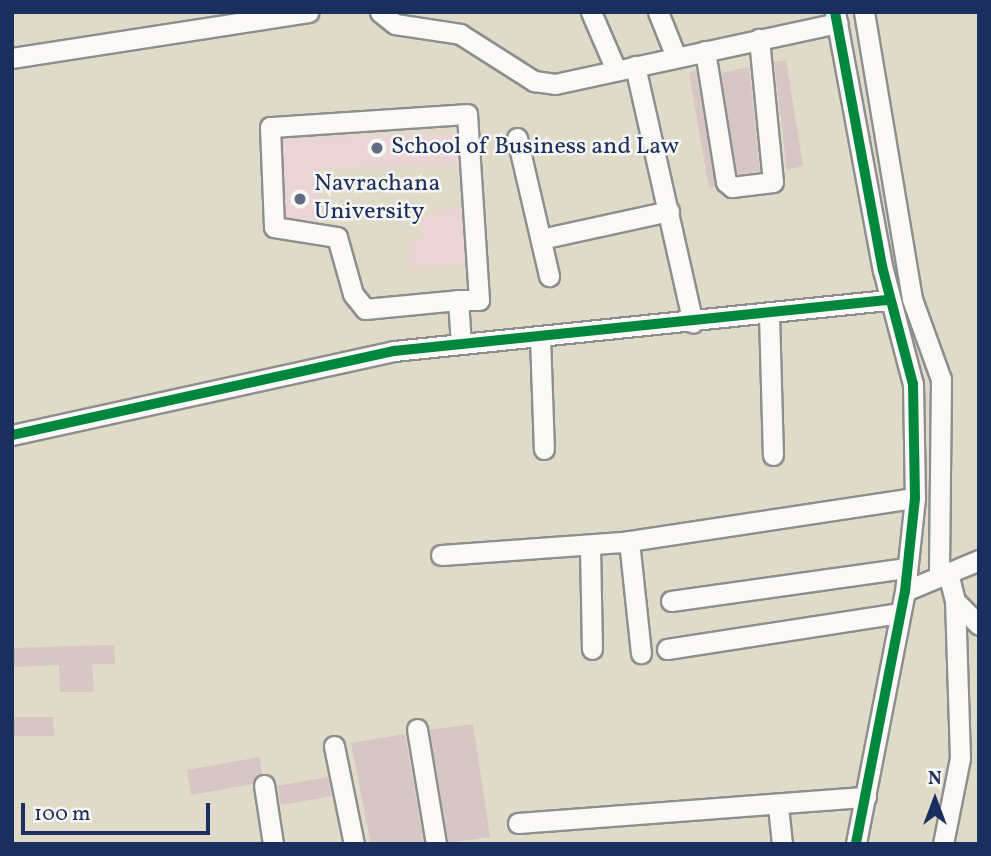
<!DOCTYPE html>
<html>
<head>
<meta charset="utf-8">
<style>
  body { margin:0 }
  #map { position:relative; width:991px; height:856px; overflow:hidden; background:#e0dac8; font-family:Vollkorn,serif }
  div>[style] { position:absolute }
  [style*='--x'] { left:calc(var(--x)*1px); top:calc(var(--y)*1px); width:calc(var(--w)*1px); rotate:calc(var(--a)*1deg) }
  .built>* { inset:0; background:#ebd4d4 }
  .building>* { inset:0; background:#d6c6c4 }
  .roads { filter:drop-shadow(2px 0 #8e8e8d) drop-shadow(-2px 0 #8e8e8d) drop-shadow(0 2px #8e8e8d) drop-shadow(0 -2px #8e8e8d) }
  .minor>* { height:19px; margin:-9.5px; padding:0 9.5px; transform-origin:9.5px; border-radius:9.5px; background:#faf9f7 }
  .cycleway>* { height:10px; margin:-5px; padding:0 5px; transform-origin:5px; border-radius:5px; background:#00873e }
  .dots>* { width:19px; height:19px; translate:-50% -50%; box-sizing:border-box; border:4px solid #f6f6f2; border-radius:50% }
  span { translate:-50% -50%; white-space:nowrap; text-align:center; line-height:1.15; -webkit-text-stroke:5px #f6f6f2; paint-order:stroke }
  .poi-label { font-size:24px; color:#1b2f5e }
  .left { translate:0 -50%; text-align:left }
  .frame { position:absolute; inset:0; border:14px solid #1b2f5e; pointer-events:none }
  .north { position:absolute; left:900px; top:765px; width:70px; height:70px; -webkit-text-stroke:5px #f6f6f2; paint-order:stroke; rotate:0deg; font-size:19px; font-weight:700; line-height:28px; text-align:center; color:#1b2f5e }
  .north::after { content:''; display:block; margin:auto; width:24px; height:32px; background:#1b2f5e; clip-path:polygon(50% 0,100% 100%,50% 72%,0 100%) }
  .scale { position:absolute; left:21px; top:803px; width:189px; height:32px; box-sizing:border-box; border:4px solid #1b2f5e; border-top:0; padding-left:9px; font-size:21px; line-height:24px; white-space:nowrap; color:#1b2f5e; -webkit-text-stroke:5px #f6f6f2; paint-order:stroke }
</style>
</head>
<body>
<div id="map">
  <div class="built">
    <i style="clip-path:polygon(457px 132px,459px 165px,318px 169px,319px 230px,282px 231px,280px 139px)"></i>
    <i style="clip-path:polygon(467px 205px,469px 263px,410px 269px,410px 239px,423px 237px,422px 216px)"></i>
  </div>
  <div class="building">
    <i style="clip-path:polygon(786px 60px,803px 166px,787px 170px,774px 62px)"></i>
    <i style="clip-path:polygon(749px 67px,760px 171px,737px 174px,721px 73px)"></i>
    <i style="clip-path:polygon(696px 71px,716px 187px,709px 188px,689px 73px)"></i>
    <i style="clip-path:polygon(114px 645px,115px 664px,92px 664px,94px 692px,60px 692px,59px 665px,12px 667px,12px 648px)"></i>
    <i style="clip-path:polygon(12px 717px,53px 717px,54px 736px,12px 736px)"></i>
    <i style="clip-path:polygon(473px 724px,490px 837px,448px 843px,430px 730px)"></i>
    <i style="clip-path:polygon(405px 734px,424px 844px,371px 844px,351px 743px)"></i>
    <i style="clip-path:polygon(260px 757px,262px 773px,252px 784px,191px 795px,187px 770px)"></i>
    <i style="clip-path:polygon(328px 777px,332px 796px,281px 805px,277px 786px)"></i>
  </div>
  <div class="roads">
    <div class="minor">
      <i style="--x:380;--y:12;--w:19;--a:39"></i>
      <i style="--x:395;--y:24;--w:66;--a:8.7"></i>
      <i style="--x:460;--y:34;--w:88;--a:32.4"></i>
      <i style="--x:534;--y:81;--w:21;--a:8"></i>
      <i style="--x:555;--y:84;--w:289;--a:-12.2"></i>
      <i style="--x:591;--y:12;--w:63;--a:66.7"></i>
      <i style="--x:658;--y:12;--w:48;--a:68.2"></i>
      <i style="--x:835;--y:12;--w:262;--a:79.5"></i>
      <i style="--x:883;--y:270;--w:118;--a:75.3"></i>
      <i style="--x:913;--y:384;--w:114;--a:89"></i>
      <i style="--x:915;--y:498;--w:94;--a:96.1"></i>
      <i style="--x:905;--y:591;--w:258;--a:101"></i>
      <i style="--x:864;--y:12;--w:291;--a:80.5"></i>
      <i style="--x:912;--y:299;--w:85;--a:70.1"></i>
      <i style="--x:941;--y:379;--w:197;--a:90.6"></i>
      <i style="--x:705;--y:51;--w:133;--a:80.9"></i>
      <i style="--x:726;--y:182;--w:8;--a:40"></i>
      <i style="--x:732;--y:187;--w:41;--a:-7"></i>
      <i style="--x:773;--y:182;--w:144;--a:-95.6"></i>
      <i style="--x:12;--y:58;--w:300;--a:-8.8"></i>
      <i style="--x:635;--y:66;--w:263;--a:77.3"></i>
      <i style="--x:517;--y:138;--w:142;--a:76.9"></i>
      <i style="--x:541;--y:239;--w:131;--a:-12.3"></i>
      <i style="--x:458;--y:300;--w:21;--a:0"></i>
      <i style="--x:479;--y:300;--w:186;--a:-93.7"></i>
      <i style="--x:467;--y:114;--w:197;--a:176.2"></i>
      <i style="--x:270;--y:127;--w:100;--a:87.7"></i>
      <i style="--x:274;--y:227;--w:64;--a:9"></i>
      <i style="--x:337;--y:237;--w:59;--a:74.3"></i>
      <i style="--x:353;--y:294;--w:19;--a:51"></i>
      <i style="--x:365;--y:309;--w:93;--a:-5.5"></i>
      <i style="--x:458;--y:300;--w:44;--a:86.1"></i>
      <i style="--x:769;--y:314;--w:141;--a:88.4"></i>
      <i style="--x:540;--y:337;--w:112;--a:88"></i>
      <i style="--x:12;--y:435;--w:391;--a:-12.4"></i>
      <i style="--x:394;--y:351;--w:498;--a:-5.9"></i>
      <i style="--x:629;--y:541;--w:113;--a:83.9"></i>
      <i style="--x:590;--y:546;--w:103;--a:88.9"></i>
      <i style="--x:441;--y:555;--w:182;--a:-4.1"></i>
      <i style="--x:623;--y:542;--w:295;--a:-8.6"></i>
      <i style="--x:905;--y:591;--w:80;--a:-22.7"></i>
      <i style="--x:671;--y:601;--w:238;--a:-8"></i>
      <i style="--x:955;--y:601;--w:34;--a:45"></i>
      <i style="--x:667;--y:649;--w:236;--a:-8.8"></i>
      <i style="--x:417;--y:729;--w:117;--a:80.6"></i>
      <i style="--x:334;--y:746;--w:100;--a:78.5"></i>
      <i style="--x:264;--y:785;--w:60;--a:81.3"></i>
      <i style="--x:778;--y:806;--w:38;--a:84"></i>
      <i style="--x:518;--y:823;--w:349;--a:-4.3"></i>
      <i style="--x:943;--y:844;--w:88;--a:-78.8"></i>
      <i style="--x:960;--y:758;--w:157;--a:-91.8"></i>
      <i style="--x:955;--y:601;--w:30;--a:-104"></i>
    </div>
  </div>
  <div class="cycleway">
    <i style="--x:835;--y:12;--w:262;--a:79.5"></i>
    <i style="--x:883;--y:270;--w:118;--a:75.3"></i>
    <i style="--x:913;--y:384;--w:114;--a:89"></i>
    <i style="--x:915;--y:498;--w:94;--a:96.1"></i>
    <i style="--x:905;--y:591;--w:258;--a:101"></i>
    <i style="--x:12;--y:435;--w:391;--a:-12.4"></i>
    <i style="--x:394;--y:351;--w:498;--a:-5.9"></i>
  </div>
  <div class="dots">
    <i style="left:377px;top:148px;background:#606b83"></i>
    <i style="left:300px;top:199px;background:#606b83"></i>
  </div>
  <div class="poi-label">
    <span class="left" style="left:391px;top:148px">School of Business and Law</span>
    <span class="left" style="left:314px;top:199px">Navrachana<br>University</span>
  </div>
  <div class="frame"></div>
  <div class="north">N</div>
  <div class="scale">100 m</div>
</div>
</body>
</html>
